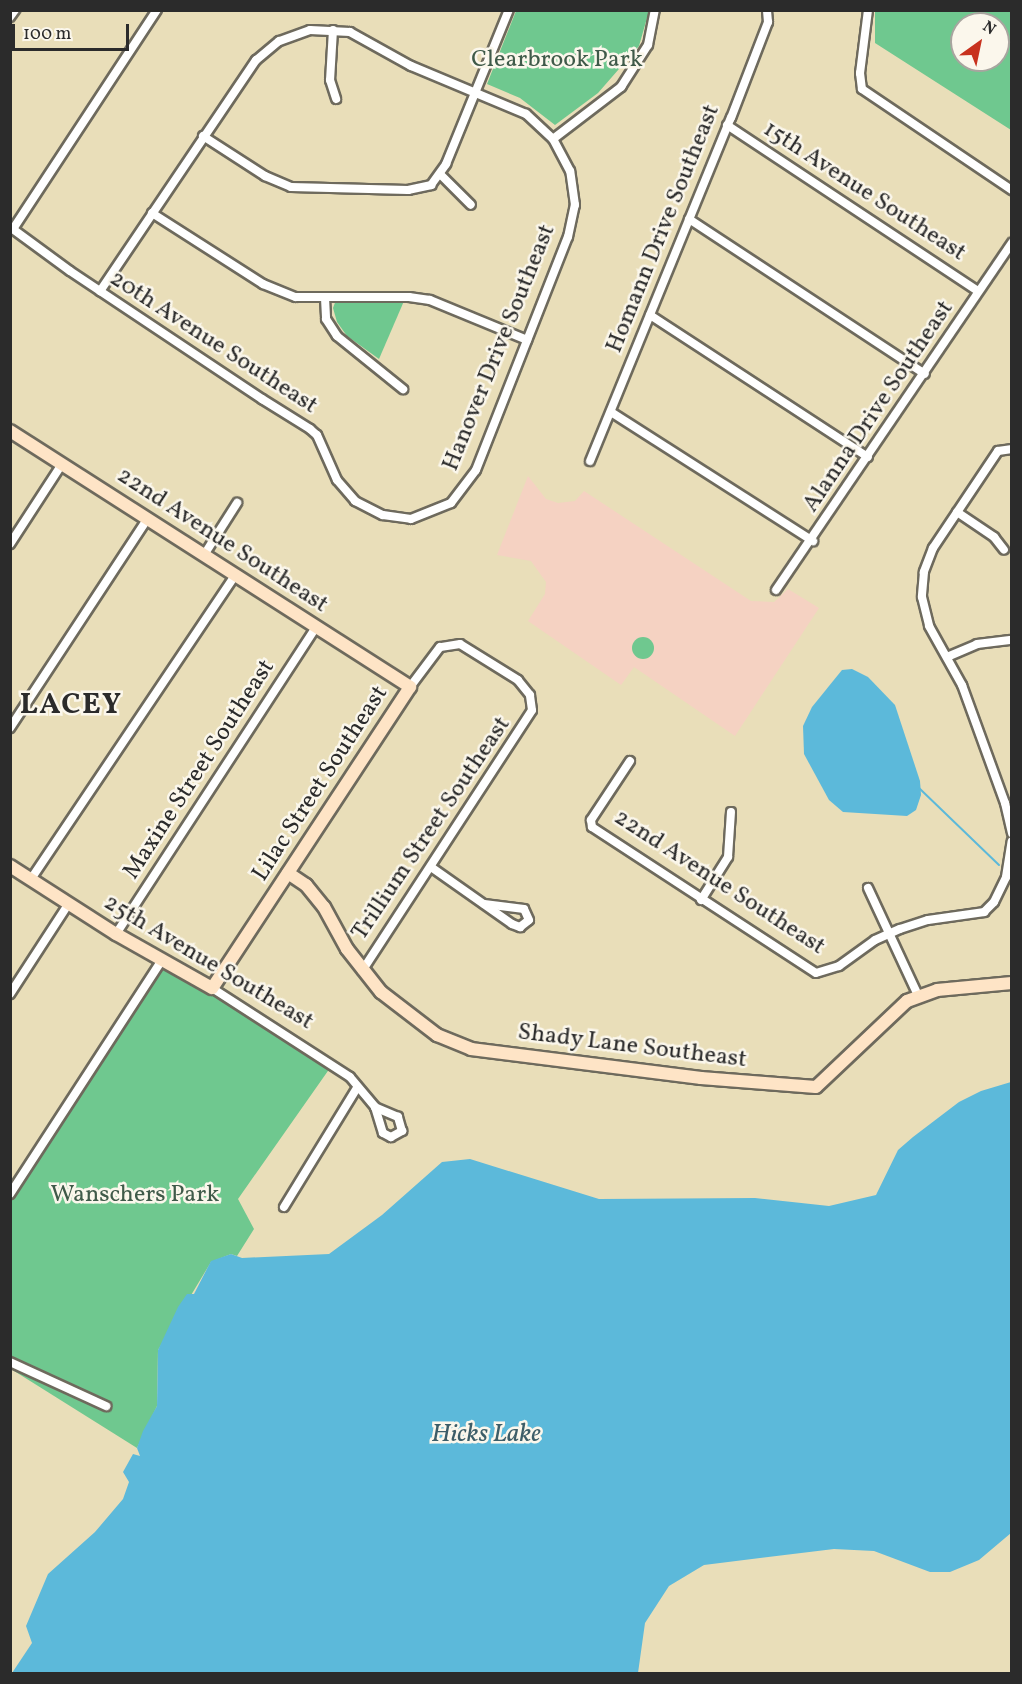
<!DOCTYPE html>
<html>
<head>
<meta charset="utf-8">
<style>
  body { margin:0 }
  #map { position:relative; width:1022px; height:1684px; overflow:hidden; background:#e9deb9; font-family:Vollkorn,serif }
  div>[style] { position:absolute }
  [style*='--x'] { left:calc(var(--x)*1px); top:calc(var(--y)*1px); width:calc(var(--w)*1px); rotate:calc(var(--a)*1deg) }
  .built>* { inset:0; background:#f5d2c2 }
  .green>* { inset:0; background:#6fc88f }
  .round { border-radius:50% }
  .water>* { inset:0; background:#5cb9da }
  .stream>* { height:2px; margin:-1px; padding:0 1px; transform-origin:1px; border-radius:1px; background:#5cb9da }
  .roads { filter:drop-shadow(2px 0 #6e6a5d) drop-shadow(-2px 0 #6e6a5d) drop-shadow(0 2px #6e6a5d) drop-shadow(0 -2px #6e6a5d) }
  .street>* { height:8px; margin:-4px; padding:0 4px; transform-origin:4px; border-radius:4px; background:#fff }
  .secondary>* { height:12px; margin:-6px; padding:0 6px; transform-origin:6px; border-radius:6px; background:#fee4c6 }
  span { translate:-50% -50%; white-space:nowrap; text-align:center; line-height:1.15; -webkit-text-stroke:5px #fbf7ec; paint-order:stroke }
  .park-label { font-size:24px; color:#3f5a49 }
  .street-label { font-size:24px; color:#2b2b2b }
  .water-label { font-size:26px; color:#3c5d68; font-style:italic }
  .district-label { font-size:30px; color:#2b2b2b; font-weight:700; letter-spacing:1.5px }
  .frame { position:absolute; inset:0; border:12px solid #2b2b2b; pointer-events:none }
  .north { position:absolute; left:950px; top:12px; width:60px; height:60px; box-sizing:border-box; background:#fbf7ec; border:2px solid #a8a59f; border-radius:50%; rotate:33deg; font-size:16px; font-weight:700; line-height:24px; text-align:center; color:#2b2b2b }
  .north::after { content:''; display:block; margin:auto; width:21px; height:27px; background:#c8321e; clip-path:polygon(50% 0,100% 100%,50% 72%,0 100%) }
  .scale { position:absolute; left:12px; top:24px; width:117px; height:27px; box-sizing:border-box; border:3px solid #2b2b2b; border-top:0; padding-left:8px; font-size:18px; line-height:21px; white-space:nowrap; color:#2b2b2b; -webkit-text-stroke:4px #fbf7ec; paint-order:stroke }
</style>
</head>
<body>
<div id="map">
  <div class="built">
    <i style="clip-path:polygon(528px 476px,546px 499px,558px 503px,575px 501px,584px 491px,751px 601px,774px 602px,788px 589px,819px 608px,735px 736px,634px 667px,621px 685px,528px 621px,545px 594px,546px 582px,531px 561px,497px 555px)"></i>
  </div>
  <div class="green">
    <i style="clip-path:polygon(516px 11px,516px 10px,649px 11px,639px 46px,598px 93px,555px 125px,520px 98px,487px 84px)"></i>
    <i style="clip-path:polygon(evenodd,875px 11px,1011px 11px,1011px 130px,875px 43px,875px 11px,962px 24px,998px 24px,998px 60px,962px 60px,962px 24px)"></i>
    <i style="clip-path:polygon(352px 298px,404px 301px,379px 359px,347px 336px,337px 322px,333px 308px,336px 300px)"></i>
    <i class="round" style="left:632px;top:637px;width:22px;height:22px"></i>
    <i style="clip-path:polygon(166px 964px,330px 1068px,238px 1199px,254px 1229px,237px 1256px,231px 1254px,211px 1262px,158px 1350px,157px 1406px,137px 1448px,11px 1369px,10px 1203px)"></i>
  </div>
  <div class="water">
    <i style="clip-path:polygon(852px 669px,868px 677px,895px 705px,920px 781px,921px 795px,916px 810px,907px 816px,843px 812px,829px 800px,804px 754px,803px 726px,812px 707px,842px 670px)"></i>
    <i style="clip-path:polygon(1011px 1082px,1011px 1533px,979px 1560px,950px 1572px,930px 1572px,874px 1551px,834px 1549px,704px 1565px,669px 1586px,645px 1623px,638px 1673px,12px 1673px,32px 1643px,26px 1626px,48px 1574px,95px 1532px,123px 1499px,129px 1482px,123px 1472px,133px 1454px,140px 1456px,137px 1448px,143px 1431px,157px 1406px,158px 1350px,178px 1307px,187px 1294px,194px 1294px,211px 1261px,231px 1254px,242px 1258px,329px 1254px,382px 1215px,442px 1162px,470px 1159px,599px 1199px,755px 1198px,829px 1206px,876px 1195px,898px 1150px,913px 1137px,959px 1102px,981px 1091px)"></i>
  </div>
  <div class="stream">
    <i style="--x:919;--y:788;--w:111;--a:43.9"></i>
  </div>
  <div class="roads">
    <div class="street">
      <i style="--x:868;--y:10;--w:64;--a:97.2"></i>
      <i style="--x:860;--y:73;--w:16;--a:83"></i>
      <i style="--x:862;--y:89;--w:181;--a:34"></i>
      <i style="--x:10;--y:17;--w:9;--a:-54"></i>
      <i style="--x:333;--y:30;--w:50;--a:93.4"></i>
      <i style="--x:330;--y:80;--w:20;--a:72"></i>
      <i style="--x:727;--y:125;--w:301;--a:33.5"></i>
      <i style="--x:203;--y:136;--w:74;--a:32.8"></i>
      <i style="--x:265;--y:176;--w:28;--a:23"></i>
      <i style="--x:291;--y:187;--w:117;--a:1.5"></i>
      <i style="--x:408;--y:190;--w:24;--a:-12"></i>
      <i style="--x:431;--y:185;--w:26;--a:-54"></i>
      <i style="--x:446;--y:164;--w:166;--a:-67.8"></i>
      <i style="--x:553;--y:139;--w:86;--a:-37.4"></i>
      <i style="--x:621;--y:87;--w:50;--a:-57.3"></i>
      <i style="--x:648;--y:45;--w:36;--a:-79"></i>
      <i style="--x:441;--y:175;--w:42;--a:45"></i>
      <i style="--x:152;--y:213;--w:132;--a:32.6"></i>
      <i style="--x:263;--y:284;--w:35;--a:22"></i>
      <i style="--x:296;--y:297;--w:113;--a:0"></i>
      <i style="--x:409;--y:297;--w:21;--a:8"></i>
      <i style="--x:430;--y:300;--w:105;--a:22.4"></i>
      <i style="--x:689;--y:219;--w:282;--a:33.3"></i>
      <i style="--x:10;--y:227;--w:74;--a:36.3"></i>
      <i style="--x:70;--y:271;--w:231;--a:33.7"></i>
      <i style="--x:262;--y:399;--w:57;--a:32"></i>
      <i style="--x:310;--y:429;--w:9;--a:41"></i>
      <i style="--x:317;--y:435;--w:49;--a:66"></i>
      <i style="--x:337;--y:480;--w:28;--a:49"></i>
      <i style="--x:355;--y:501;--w:31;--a:27"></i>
      <i style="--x:383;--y:515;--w:28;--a:8"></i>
      <i style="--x:411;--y:519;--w:43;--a:-21.8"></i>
      <i style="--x:451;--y:503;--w:41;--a:-52.9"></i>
      <i style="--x:476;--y:470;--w:251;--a:-68.5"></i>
      <i style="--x:568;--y:237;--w:33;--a:-78"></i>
      <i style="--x:575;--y:205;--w:34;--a:-98"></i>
      <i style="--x:570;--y:171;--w:36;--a:-118"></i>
      <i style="--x:553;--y:139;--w:37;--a:-137"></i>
      <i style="--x:526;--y:114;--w:125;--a:-157.3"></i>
      <i style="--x:411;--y:66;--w:70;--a:-150.9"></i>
      <i style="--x:350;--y:32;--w:40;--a:-177.1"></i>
      <i style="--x:310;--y:30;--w:33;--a:160"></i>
      <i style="--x:279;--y:41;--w:30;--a:140"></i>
      <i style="--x:256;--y:60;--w:279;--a:124"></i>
      <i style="--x:13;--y:229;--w:262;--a:-56.7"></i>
      <i style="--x:325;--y:298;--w:21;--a:87"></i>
      <i style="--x:326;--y:319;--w:20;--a:57"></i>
      <i style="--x:337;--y:336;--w:85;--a:38.8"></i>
      <i style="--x:650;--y:315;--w:260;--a:33.1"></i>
      <i style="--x:611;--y:412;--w:240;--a:32.6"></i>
      <i style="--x:1012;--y:449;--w:14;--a:172"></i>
      <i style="--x:998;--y:451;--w:117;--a:123.8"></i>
      <i style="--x:933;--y:548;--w:26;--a:111"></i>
      <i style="--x:924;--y:572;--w:25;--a:95"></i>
      <i style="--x:922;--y:597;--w:30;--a:76"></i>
      <i style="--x:929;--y:626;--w:68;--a:60.8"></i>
      <i style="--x:962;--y:685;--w:126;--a:70"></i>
      <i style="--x:1005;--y:803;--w:31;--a:77"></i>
      <i style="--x:590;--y:461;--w:371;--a:-67.7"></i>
      <i style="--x:731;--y:118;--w:103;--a:-68.9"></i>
      <i style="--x:768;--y:22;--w:12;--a:-95"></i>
      <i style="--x:957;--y:512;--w:45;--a:34"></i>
      <i style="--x:994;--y:537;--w:16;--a:52"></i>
      <i style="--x:10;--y:544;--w:95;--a:-57"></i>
      <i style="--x:204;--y:555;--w:62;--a:-57.6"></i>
      <i style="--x:776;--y:590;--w:420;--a:-55.8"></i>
      <i style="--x:947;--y:657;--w:33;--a:-23"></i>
      <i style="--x:977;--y:644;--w:35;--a:-7"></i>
      <i style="--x:10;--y:728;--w:251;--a:-56.7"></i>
      <i style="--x:630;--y:761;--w:71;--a:123.5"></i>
      <i style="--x:591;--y:820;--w:7;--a:82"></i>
      <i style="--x:592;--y:827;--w:267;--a:33.1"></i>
      <i style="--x:816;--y:973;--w:24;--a:-17"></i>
      <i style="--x:839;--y:966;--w:44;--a:-35.8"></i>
      <i style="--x:875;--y:940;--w:27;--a:-24"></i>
      <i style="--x:900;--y:929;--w:29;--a:-18"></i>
      <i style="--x:928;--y:920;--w:57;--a:-8.1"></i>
      <i style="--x:984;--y:912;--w:14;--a:-45"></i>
      <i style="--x:994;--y:902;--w:28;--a:-64"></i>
      <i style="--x:1006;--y:877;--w:36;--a:-81"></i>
      <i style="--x:431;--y:867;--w:99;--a:35.1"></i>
      <i style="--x:512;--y:924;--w:9;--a:21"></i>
      <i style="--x:520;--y:927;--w:11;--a:-38"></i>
      <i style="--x:529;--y:920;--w:12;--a:-114"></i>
      <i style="--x:524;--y:909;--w:40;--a:-172.9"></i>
      <i style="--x:31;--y:879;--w:366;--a:-56.1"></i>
      <i style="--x:868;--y:888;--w:118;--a:65"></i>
      <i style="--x:701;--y:900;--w:51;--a:-57.9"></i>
      <i style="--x:728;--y:857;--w:45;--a:-86.2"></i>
      <i style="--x:116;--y:934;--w:366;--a:-56.9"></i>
      <i style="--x:362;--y:971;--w:311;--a:-56.9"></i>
      <i style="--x:532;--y:710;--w:15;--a:-98"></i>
      <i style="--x:530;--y:695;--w:19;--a:-129"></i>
      <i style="--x:518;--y:680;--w:68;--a:-148.2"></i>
      <i style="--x:460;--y:644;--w:20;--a:171"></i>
      <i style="--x:440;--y:647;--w:50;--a:126.9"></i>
      <i style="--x:212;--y:988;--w:164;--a:32.8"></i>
      <i style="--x:350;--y:1077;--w:39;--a:50"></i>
      <i style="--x:375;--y:1107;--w:27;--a:73"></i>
      <i style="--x:383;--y:1133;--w:9;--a:27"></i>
      <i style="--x:391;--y:1137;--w:13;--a:-29"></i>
      <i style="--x:402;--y:1131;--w:15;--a:-106"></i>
      <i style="--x:398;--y:1117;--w:25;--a:-157"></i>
      <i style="--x:10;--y:994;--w:108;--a:-57"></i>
      <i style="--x:10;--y:1194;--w:279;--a:-57"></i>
      <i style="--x:284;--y:1207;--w:140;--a:-58.5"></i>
      <i style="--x:10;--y:1362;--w:106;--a:24.6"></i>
    </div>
    <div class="secondary">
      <i style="--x:10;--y:431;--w:475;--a:32.6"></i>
      <i style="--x:410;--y:687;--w:360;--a:123.3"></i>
      <i style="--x:212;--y:988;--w:110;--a:-150.6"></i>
      <i style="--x:116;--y:934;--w:126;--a:-147.3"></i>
      <i style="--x:288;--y:873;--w:22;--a:34"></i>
      <i style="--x:306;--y:885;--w:28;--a:51"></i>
      <i style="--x:324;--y:907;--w:48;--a:61.3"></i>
      <i style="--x:347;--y:949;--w:55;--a:51.7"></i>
      <i style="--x:381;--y:992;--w:71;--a:37.5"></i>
      <i style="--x:437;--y:1035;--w:37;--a:22"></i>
      <i style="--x:471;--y:1049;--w:232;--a:7.2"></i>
      <i style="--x:701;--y:1078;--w:115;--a:4.5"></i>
      <i style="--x:816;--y:1087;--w:125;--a:-43.4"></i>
      <i style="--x:907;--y:1001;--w:32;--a:-20"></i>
      <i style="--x:937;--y:990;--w:75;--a:-5.3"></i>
    </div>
  </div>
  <div class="park-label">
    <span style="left:557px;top:61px">Clearbrook Park</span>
    <span style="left:135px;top:1196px">Wanschers Park</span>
  </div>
  <div class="street-label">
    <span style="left:864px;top:192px;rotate:33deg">15th Avenue Southeast</span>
    <span style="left:664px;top:229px;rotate:-68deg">Homann Drive Southeast</span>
    <span style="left:213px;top:343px;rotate:33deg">20th Avenue Southeast</span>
    <span style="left:500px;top:348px;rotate:-68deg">Hanover Drive Southeast</span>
    <span style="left:879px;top:407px;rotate:-56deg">Alanna Drive Southeast</span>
    <span style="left:222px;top:541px;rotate:33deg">22nd Avenue Southeast</span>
    <span style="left:200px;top:770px;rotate:-57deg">Maxine Street Southeast</span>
    <span style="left:321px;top:784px;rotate:-57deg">Lilac Street Southeast</span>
    <span style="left:432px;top:829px;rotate:-56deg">Trillium Street Southeast</span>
    <span style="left:719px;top:883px;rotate:33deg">22nd Avenue Southeast</span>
    <span style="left:208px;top:963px;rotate:31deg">25th Avenue Southeast</span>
    <span style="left:632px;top:1047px;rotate:7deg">Shady Lane Southeast</span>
  </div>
  <div class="water-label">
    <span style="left:486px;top:1435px">Hicks Lake</span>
  </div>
  <div class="district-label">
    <span style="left:71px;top:705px">LACEY</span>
  </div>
  <div class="frame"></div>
  <div class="north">N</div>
  <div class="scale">100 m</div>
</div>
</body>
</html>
